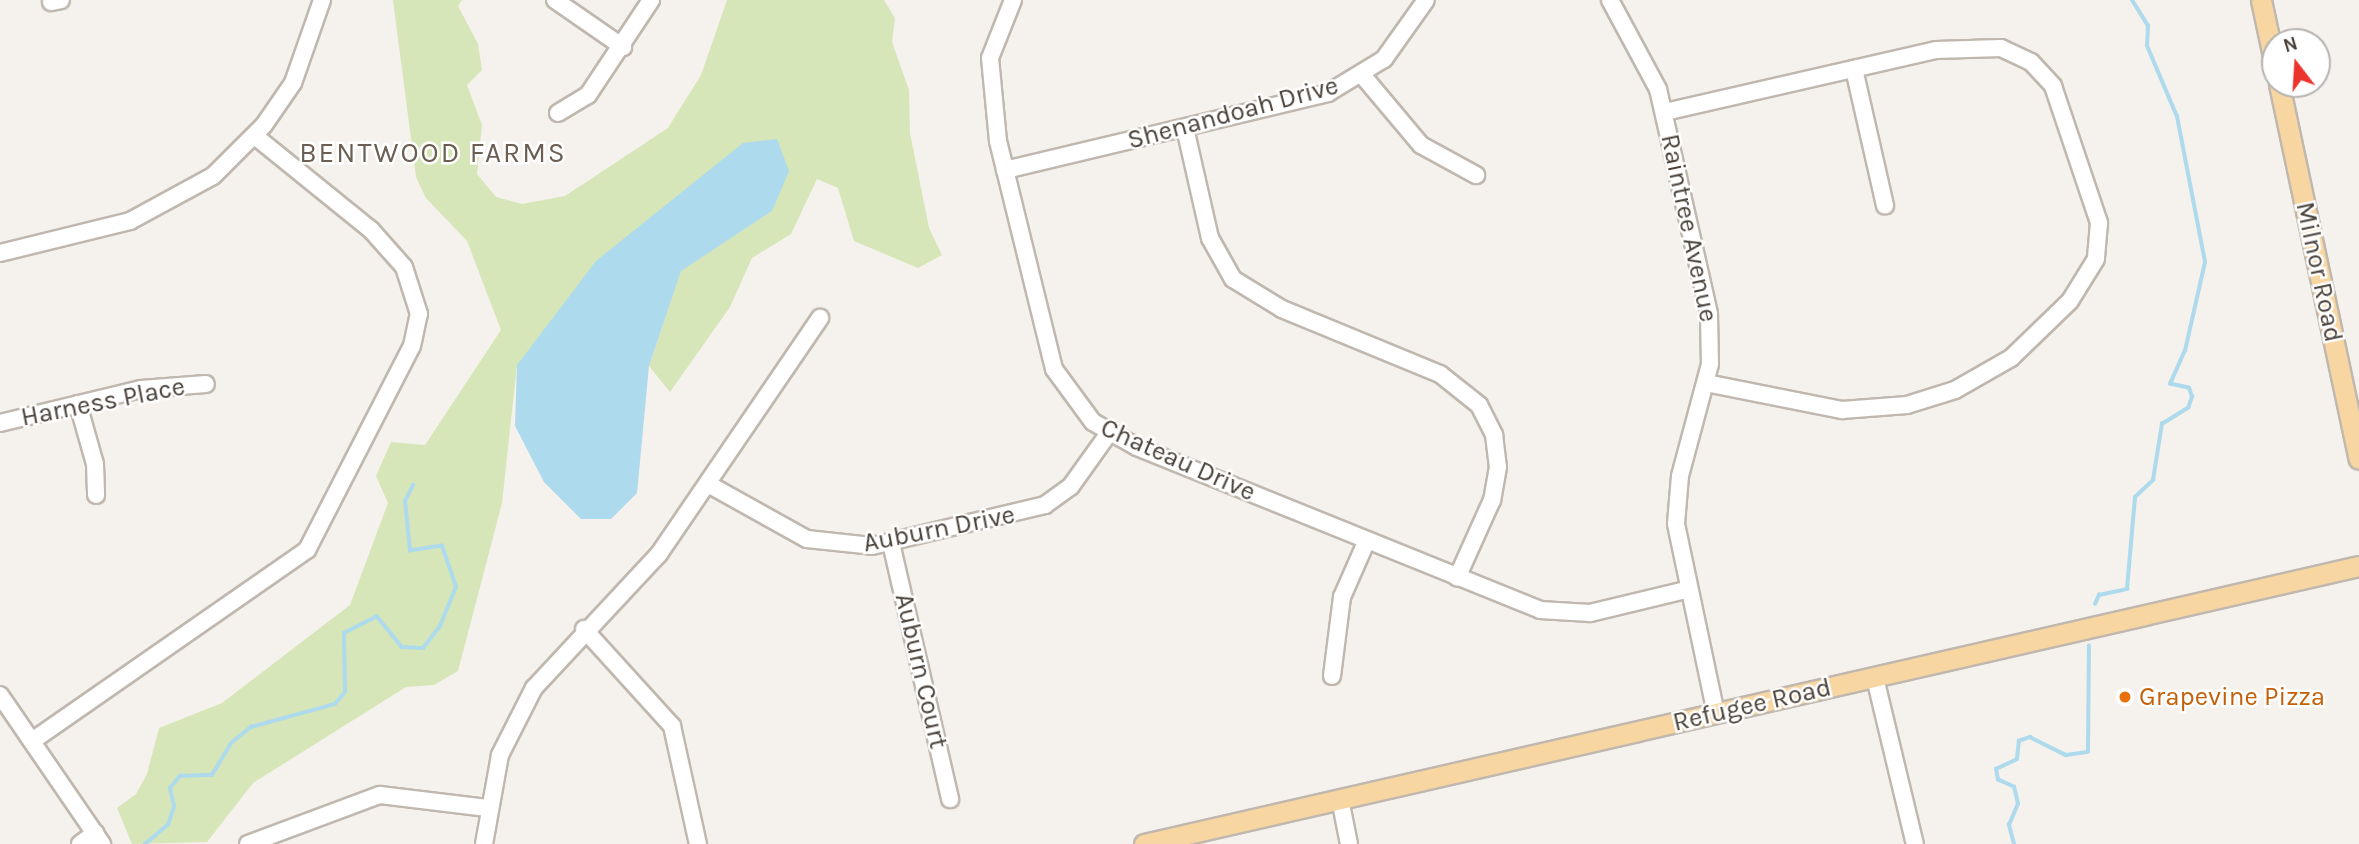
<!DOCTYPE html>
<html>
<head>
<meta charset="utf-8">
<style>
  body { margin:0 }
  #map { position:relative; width:2359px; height:844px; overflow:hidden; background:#f5f1ec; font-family:Karla,sans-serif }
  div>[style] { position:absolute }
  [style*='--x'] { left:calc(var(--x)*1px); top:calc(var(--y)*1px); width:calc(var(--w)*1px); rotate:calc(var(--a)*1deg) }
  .green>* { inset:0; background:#d6e6b8 }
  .water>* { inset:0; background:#addaec }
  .stream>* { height:3.5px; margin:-1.75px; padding:0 1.75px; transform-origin:1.75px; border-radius:1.75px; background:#addaec }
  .roads { filter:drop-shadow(2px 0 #c0b8af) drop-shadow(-2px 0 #c0b8af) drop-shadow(0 2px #c0b8af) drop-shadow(0 -2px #c0b8af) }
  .minor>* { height:16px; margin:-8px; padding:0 8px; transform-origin:8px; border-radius:8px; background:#fff }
  .major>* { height:19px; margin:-9.5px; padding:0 9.5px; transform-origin:9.5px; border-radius:9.5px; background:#f7d6a2 }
  .dots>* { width:19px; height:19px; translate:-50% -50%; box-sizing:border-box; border:4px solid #fff; border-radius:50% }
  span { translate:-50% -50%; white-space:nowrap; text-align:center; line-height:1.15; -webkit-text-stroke:5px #fff; paint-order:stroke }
  .street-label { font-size:26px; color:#49413a }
  .food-label { font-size:26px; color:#c56008 }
  .left { translate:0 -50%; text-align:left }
  .neighbourhood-label { font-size:28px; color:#6b5e52; letter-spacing:2px }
  .north { position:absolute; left:2261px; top:28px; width:70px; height:70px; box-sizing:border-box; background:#fff; border:2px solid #b6b3b0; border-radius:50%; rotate:343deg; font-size:19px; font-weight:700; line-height:28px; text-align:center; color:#49413a }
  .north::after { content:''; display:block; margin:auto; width:24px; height:32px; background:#eb342d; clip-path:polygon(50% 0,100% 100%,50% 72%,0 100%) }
</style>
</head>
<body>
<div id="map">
  <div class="green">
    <i style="clip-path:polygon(393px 0,462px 0,458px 6px,478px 44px,482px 70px,467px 85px,482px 125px,477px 174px,496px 197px,522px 204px,565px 196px,668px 128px,701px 75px,727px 0,884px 0,895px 18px,892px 42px,909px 90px,910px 133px,929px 228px,942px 255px,918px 268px,854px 241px,838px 188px,817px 179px,791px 234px,752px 258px,730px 307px,670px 392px,649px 366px,681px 270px,772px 211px,517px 365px,502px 503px,458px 671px,434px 685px,406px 687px,253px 783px,207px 842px,132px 844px,117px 808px,136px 794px,147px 774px,159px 728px,222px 703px,350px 605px,388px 503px,376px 476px,391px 442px,425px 445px,501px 330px,467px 241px,426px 198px,416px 177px)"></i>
  </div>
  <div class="water">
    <i style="clip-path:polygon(777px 139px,789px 171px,772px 211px,681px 271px,649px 366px,637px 493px,611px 519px,581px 519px,544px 482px,515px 426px,517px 365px,596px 261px,743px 143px)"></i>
  </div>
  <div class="stream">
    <i style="--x:2095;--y:604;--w:10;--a:-66"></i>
    <i style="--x:2099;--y:595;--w:29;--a:-12"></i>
    <i style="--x:2127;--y:589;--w:92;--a:-85"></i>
    <i style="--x:2135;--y:497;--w:25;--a:-43"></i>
    <i style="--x:2153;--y:480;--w:57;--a:-80.9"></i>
    <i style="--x:2162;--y:424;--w:31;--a:-32"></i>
    <i style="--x:2188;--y:408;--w:12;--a:-70"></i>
    <i style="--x:2192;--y:397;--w:9;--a:-108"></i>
    <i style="--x:2189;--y:388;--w:19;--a:-168"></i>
    <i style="--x:2170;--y:384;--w:36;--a:-66"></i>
    <i style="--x:2185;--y:351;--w:91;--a:-77.3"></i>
    <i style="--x:2205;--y:262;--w:148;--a:-100.9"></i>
    <i style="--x:2177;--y:117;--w:77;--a:-112.9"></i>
    <i style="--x:2147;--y:46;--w:20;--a:-87"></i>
    <i style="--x:2148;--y:26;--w:31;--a:-122"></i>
    <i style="--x:145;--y:844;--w:30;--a:-40"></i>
    <i style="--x:168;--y:825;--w:20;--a:-72"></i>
    <i style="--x:174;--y:806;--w:18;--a:-103"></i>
    <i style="--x:170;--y:788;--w:16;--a:-50"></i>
    <i style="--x:180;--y:776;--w:32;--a:-2"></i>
    <i style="--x:212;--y:775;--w:37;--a:-59"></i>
    <i style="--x:231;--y:743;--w:26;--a:-39"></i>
    <i style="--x:251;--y:727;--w:87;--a:-15.3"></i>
    <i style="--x:335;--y:704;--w:16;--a:-50"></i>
    <i style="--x:345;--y:692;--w:59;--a:-91"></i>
    <i style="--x:344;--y:633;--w:37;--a:-27"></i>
    <i style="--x:377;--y:616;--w:40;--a:51"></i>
    <i style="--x:402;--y:647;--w:21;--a:3"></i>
    <i style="--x:423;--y:648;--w:28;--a:-52"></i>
    <i style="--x:440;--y:626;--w:42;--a:-67.7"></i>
    <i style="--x:456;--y:587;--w:43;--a:-108.9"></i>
    <i style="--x:442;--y:546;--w:32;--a:171"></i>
    <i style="--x:410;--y:551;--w:50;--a:-95.7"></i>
    <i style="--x:405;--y:501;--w:18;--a:-63"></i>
    <i style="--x:2014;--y:844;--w:20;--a:-105"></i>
    <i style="--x:2009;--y:825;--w:23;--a:-67"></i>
    <i style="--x:2018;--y:804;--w:17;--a:-103"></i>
    <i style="--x:2014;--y:787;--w:17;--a:-156"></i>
    <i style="--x:1998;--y:780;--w:11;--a:-100"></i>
    <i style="--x:1996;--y:769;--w:23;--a:-25"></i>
    <i style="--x:2017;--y:759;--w:18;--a:-84"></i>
    <i style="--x:2019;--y:741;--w:12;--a:-20"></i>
    <i style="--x:2030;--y:737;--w:40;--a:26.6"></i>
    <i style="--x:2066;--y:755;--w:22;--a:-8"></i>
    <i style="--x:2088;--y:752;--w:106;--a:-89.5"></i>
  </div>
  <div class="roads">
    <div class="minor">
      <i style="--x:555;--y:0;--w:83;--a:34.7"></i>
      <i style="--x:1013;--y:0;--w:62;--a:111.6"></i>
      <i style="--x:990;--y:58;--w:83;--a:84.5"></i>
      <i style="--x:998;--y:141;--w:235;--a:76.2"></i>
      <i style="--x:1054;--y:369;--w:66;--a:53.7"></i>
      <i style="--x:1093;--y:422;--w:51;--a:29.6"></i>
      <i style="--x:1137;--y:447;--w:435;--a:22"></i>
      <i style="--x:1540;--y:610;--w:50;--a:3.4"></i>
      <i style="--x:1590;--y:613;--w:99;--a:-13.5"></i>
      <i style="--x:1610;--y:0;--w:101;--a:61.7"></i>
      <i style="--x:1658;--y:89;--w:231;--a:77.2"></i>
      <i style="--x:1709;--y:314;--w:50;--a:88.9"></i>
      <i style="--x:1710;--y:364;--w:116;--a:105"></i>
      <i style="--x:1680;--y:476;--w:48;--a:94.8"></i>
      <i style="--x:1676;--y:524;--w:193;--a:78.1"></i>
      <i style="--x:51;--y:2;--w:10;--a:-11"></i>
      <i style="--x:1854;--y:69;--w:140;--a:77.2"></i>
      <i style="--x:1363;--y:76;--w:90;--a:50"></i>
      <i style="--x:1421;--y:145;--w:63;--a:28.6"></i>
      <i style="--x:1665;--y:112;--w:278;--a:-12.9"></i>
      <i style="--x:1936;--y:50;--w:65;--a:-1.8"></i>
      <i style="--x:2001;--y:48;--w:33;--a:25"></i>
      <i style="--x:2031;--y:62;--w:33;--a:47"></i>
      <i style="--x:2053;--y:86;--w:145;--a:71.4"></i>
      <i style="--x:2099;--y:223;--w:36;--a:95"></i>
      <i style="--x:2096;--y:259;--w:49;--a:121.8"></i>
      <i style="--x:2070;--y:301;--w:82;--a:136"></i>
      <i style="--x:2011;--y:358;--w:64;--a:150.3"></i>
      <i style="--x:1955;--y:390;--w:50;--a:162.6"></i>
      <i style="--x:1907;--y:405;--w:65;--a:175.6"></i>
      <i style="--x:1842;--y:410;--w:139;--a:-168.8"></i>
      <i style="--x:558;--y:113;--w:35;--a:-31"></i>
      <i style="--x:588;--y:95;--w:114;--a:-56.4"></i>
      <i style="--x:1185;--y:128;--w:113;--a:77.2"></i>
      <i style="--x:1210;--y:238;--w:47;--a:60.7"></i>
      <i style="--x:1233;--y:279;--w:57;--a:31.5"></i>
      <i style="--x:1282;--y:309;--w:171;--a:22.4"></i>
      <i style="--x:1440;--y:374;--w:50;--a:38.5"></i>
      <i style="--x:1479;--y:405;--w:34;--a:63"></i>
      <i style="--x:1494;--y:435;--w:32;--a:83"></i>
      <i style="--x:1498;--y:467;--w:34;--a:100"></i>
      <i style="--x:1492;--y:500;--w:85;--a:114.2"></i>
      <i style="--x:1005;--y:170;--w:332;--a:-13.4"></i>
      <i style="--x:1328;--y:93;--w:66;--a:-31.3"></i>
      <i style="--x:1384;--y:59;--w:72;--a:-54.6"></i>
      <i style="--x:0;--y:253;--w:134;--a:-13.8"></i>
      <i style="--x:130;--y:221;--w:94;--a:-28.5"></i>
      <i style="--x:213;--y:176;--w:72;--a:-45"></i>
      <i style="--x:264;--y:125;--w:51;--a:-55.4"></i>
      <i style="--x:293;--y:83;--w:88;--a:-70.7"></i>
      <i style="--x:78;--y:404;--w:62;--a:74.2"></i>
      <i style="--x:95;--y:464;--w:31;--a:88"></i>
      <i style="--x:0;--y:423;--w:145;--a:-13.6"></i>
      <i style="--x:141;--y:389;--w:65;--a:-4.4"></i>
      <i style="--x:708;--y:484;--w:113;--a:29.1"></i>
      <i style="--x:807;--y:539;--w:65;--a:6.1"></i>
      <i style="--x:872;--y:546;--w:178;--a:-13.3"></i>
      <i style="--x:1045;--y:505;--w:32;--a:-36"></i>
      <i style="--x:1071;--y:486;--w:65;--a:-54.4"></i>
      <i style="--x:891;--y:543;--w:263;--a:77"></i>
      <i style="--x:584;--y:629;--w:131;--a:47.8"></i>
      <i style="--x:672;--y:726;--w:121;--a:77.6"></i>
      <i style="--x:1332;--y:676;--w:80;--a:-82.8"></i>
      <i style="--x:1342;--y:597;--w:62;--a:-66.3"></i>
      <i style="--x:1875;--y:678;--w:171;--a:76.5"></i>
      <i style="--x:0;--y:695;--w:181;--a:55.6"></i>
      <i style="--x:32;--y:741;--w:335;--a:-34.8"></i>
      <i style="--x:307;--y:550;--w:229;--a:-62.8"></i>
      <i style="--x:412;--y:346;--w:33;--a:-78"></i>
      <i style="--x:419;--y:314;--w:49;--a:-107.7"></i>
      <i style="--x:404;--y:267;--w:50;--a:-131.7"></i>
      <i style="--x:371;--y:230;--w:149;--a:-141"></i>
      <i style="--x:1340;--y:799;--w:46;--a:78.7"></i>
      <i style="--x:80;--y:844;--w:19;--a:-36"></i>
      <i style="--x:248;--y:844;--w:141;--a:-20.4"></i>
      <i style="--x:380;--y:795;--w:108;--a:6.9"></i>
      <i style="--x:484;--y:844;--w:90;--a:-79.8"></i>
      <i style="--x:500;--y:755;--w:75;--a:-63.1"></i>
      <i style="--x:534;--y:688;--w:183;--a:-47"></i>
      <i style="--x:659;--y:554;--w:286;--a:-55.7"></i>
    </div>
    <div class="major">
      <i style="--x:2261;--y:0;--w:67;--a:78"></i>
      <i style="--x:2279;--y:84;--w:383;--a:78"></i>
      <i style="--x:1144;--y:844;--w:1246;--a:-12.89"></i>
    </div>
  </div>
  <div class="dots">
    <i style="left:2125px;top:697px;background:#e8710a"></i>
  </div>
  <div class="street-label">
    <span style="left:1233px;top:113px;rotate:-15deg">Shenandoah Drive</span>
    <span style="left:1689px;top:228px;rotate:78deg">Raintree Avenue</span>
    <span style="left:2319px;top:272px;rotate:78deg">Milnor Road</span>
    <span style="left:103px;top:402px;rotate:-11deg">Harness Place</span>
    <span style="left:1178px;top:460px;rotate:24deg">Chateau Drive</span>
    <span style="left:939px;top:529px;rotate:-11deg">Auburn Drive</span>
    <span style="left:921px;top:671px;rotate:77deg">Auburn Court</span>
    <span style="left:1752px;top:705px;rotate:-13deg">Refugee Road</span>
  </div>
  <div class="food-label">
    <span class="left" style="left:2139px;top:697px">Grapevine Pizza</span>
  </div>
  <div class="neighbourhood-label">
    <span style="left:433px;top:153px">BENTWOOD FARMS</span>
  </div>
  <div class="north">N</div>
</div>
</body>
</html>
